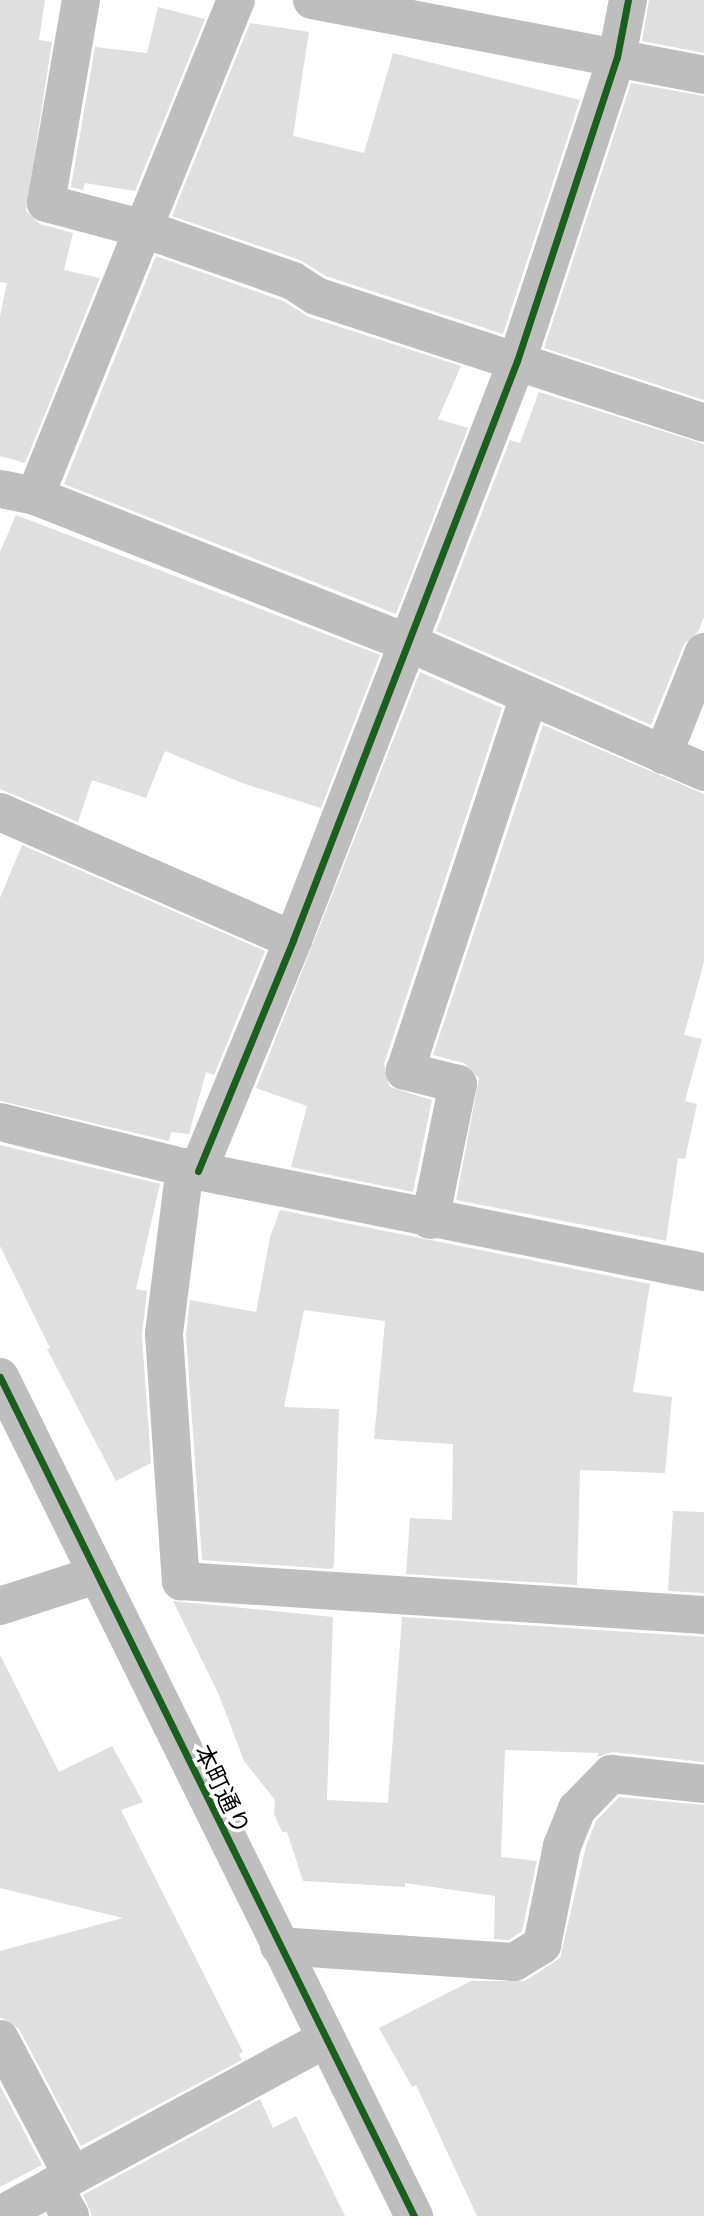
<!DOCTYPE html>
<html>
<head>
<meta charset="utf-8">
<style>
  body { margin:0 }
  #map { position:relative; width:704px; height:2216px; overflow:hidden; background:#fff; font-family:"Noto Sans","Noto Sans JP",sans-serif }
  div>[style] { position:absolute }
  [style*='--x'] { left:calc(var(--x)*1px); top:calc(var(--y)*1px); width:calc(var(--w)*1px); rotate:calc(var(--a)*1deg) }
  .building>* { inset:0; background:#dfdfdf }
  .minor>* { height:38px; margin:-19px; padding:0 19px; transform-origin:19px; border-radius:19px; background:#bebebe }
  .cycleway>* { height:7px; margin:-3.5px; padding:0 3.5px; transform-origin:3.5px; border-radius:3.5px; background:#1b5e20 }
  span { translate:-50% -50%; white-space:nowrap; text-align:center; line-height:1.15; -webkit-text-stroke:7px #fff; paint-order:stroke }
  .street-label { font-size:24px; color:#000 }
</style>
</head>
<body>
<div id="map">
  <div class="building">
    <i style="clip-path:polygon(0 0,45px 0,39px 40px,52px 42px,26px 211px,40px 224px,73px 233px,64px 270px,100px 278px,25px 463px,0 456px,0 316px,7px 283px,0 282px)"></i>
    <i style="clip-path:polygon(649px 0,704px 0,704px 53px,642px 41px)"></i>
    <i style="clip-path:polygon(158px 7px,205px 19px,135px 191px,85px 183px,83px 190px,71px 187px,95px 47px,147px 53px)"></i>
    <i style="clip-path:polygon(250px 23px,309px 32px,293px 136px,364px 153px,393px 53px,580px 100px,503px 334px,326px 276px,300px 260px,172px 216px)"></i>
    <i style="clip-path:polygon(631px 83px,704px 96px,704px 400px,544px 348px)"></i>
    <i style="clip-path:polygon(156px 256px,283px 301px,309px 317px,461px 366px,438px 419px,468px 428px,396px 614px,64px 484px)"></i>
    <i style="clip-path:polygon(539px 392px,704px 444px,704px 617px,698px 632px,684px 644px,651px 725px,436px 631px,510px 440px,520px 443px)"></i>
    <i style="clip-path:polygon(16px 515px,380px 655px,321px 808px,242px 783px,165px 751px,146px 798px,92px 780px,78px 822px,0 789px,0 552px)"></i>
    <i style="clip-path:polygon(420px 672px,502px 708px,384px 1064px,390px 1087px,432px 1100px,413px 1192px,291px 1167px,307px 1106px,256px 1088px)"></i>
    <i style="clip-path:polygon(543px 725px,704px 794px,704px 962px,684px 1035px,702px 1039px,685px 1101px,697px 1104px,685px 1159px,678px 1158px,666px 1241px,456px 1200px,479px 1078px,464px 1063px,433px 1055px)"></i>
    <i style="clip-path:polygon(22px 845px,265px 951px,214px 1075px,206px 1072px,189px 1134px,171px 1132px,169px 1141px,0 1101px,0 898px)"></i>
    <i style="clip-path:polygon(0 1145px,160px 1184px,136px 1289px,147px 1291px,142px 1335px,151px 1463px,116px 1481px,47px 1349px,50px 1348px,0 1246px)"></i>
    <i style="clip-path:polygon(280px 1210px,650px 1284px,633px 1392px,672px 1397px,665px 1473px,580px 1470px,577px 1585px,406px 1574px,410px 1518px,452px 1520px,453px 1444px,374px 1439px,385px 1321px,304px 1310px,284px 1407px,339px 1409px,334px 1565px,332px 1569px,202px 1560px,186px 1335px,190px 1300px,256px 1312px,270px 1237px)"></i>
    <i style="clip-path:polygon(673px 1511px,704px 1512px,704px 1593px,668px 1591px)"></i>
    <i style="clip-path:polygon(173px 1601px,333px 1617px,327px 1800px,388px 1803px,402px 1617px,704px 1637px,704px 1762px,613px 1752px,597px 1757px,598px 1753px,505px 1750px,501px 1857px,537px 1861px,522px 1931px,509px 1940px,494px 1939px,495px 1896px,405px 1883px,405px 1887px,303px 1881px,287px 1832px,282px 1832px,274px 1814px,275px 1800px,244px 1761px,219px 1695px)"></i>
    <i style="clip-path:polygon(0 1655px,59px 1772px,112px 1746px,143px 1802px,121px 1810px,243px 2052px,239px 2054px,242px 2060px,81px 2146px,19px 2029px,0 2017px,0 1951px,123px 1918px,0 1888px)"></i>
    <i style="clip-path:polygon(619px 1797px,704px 1805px,704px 2216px,477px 2216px,416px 2085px,412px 2087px,379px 2028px,471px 1981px,525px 1981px,560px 1958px,586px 1846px,596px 1821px)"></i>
    <i style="clip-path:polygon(0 2086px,42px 2165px,0 2187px)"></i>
    <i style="clip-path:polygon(260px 2099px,273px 2128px,296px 2116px,345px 2216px,92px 2216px,83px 2195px)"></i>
  </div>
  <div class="minor">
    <i style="--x:81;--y:0;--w:206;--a:99.8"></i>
    <i style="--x:46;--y:203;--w:101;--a:14.9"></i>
    <i style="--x:144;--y:229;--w:158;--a:19.2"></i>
    <i style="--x:293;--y:281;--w:27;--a:33"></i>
    <i style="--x:316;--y:296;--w:408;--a:18.1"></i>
    <i style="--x:312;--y:0;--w:399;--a:10.8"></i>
    <i style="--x:0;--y:489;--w:36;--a:11"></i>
    <i style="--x:35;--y:496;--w:402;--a:21.5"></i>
    <i style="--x:409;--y:643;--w:322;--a:23.6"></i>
    <i style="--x:35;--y:496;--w:535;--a:-67.94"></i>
    <i style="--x:663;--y:755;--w:111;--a:-68.3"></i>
    <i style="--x:0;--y:812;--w:320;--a:23.6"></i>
    <i style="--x:0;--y:1122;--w:204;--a:13.9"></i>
    <i style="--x:198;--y:1171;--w:516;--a:11.29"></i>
    <i style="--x:185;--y:1167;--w:168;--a:97.2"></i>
    <i style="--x:164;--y:1334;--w:248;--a:86.1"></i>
    <i style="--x:181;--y:1581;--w:524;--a:3.72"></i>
    <i style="--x:198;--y:1171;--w:250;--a:-67.6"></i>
    <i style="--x:293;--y:940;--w:621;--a:-68.85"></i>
    <i style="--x:517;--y:361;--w:320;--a:-71.8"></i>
    <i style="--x:617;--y:57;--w:58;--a:-79.1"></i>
    <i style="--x:430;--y:1220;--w:139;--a:-78.4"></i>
    <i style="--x:458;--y:1084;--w:55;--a:-166.2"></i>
    <i style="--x:405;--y:1071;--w:394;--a:-71.7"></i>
    <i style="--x:0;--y:1377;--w:936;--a:63.74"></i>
    <i style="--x:0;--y:1606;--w:101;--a:-17.9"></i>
    <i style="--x:279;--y:1946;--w:236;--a:3.9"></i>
    <i style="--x:514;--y:1962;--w:33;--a:-31"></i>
    <i style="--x:542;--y:1945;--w:101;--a:-78.6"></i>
    <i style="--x:562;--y:1846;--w:40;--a:-68"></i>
    <i style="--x:577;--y:1809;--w:49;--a:-45.8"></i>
    <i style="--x:611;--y:1774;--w:94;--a:6.1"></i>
    <i style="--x:0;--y:2039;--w:154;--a:62.1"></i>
    <i style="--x:53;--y:2186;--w:34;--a:60"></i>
    <i style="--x:0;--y:2215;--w:368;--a:-28.4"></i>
  </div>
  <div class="cycleway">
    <i style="--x:198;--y:1171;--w:250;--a:-67.6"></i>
    <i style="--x:293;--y:940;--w:621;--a:-68.85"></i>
    <i style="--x:517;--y:361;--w:320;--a:-71.8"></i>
    <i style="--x:617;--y:57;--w:58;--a:-79.1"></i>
    <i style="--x:0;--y:1377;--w:936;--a:63.74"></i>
  </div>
  <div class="street-label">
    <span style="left:223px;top:1789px;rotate:64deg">本町通り</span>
  </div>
</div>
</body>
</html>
